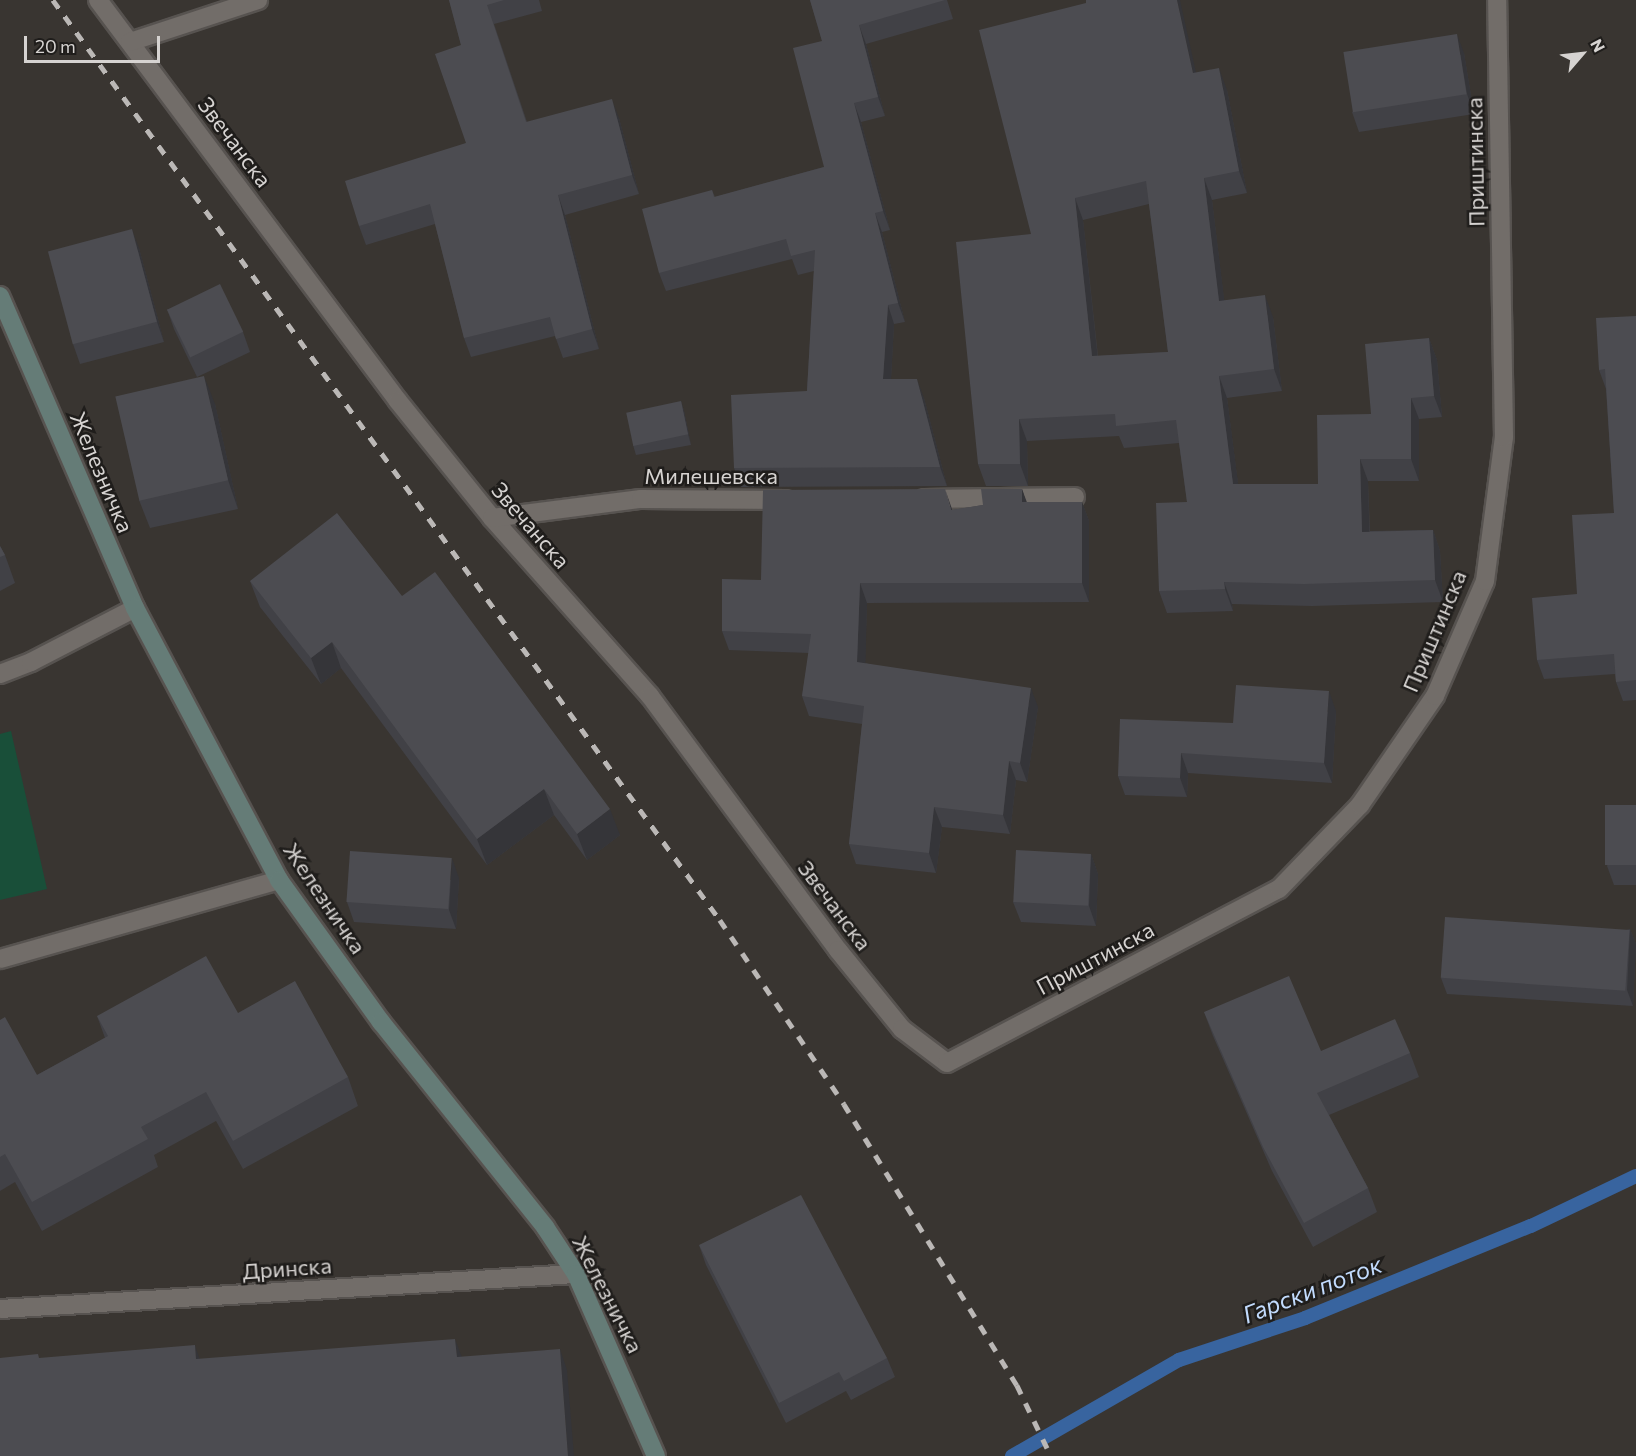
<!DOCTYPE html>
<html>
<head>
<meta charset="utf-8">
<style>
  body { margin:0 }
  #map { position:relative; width:1636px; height:1456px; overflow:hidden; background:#393531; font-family:Commissioner,sans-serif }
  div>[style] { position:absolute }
  .green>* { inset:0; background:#194f39 }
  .stream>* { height:14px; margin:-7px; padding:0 7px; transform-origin:7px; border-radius:7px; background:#38649f }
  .roads { filter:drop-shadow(2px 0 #575350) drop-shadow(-2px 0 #575350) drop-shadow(0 2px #575350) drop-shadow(0 -2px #575350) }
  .lane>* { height:18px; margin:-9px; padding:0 9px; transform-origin:9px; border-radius:9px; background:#726d69 }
  .street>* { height:18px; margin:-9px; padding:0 9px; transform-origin:9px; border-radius:9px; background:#726d69 }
  .secondary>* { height:18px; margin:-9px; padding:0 9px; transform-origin:9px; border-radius:9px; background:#657c77 }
  .rail>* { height:4.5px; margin-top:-2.25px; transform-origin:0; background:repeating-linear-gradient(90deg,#bbb8b6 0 10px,transparent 0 20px) }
  .wall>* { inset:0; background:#414146 }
  .shaded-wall>* { inset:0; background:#353539 }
  .building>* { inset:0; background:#4c4c51; transform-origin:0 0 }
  span { translate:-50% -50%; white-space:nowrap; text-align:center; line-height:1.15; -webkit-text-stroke:5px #1f1d1b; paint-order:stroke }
  .street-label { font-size:22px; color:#d6d3d1 }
  .water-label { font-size:24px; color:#c2dbfd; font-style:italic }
  .north { position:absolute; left:1552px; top:24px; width:60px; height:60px; -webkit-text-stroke:4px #1f1d1b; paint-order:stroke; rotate:62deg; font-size:16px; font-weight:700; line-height:24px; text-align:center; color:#d6d3d1 }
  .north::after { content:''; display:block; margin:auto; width:21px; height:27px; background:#d6d3d1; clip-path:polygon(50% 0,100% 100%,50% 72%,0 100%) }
  .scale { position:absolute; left:24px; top:36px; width:136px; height:27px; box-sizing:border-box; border:3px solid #d6d3d1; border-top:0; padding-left:8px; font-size:18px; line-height:21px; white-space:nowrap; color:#d6d3d1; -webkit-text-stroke:4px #1f1d1b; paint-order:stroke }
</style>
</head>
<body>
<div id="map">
  <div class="green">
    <i style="clip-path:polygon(11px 731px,47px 889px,0 900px,0 734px)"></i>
  </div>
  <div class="stream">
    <i style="left:1012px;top:1456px;width:193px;rotate:-29.9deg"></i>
    <i style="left:1179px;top:1360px;width:133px;rotate:-18.4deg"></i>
    <i style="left:1305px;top:1318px;width:244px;rotate:-22.2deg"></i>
    <i style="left:1531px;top:1226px;width:116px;rotate:-25.5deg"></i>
  </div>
  <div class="roads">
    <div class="lane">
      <i style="left:0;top:959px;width:290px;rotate:-15.8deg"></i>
    </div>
    <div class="street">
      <i style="left:98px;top:0;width:501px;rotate:53.2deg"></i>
      <i style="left:398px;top:401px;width:150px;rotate:51.2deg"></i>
      <i style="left:492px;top:518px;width:238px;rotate:48.4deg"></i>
      <i style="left:650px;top:696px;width:316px;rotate:53.5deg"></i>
      <i style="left:838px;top:950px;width:102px;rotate:51deg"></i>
      <i style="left:902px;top:1029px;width:56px;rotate:37.1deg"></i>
      <i style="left:947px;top:1063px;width:375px;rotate:-27.7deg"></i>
      <i style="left:1279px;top:889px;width:117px;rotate:-46deg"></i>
      <i style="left:1360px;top:805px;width:132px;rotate:-55.5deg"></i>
      <i style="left:1435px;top:696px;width:125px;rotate:-66.5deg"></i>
      <i style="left:1485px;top:581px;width:145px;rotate:-82.5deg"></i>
      <i style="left:1504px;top:437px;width:437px;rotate:-90.9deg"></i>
      <i style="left:130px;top:42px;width:135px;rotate:-18.2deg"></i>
      <i style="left:924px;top:499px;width:151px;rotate:-0.8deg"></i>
      <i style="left:492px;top:518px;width:150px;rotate:-7.3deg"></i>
      <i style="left:641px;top:499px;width:145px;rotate:0.4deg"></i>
      <i style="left:0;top:674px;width:33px;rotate:-21deg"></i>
      <i style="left:31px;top:662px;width:117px;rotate:-27.4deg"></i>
      <i style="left:0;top:1309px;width:577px;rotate:-3.48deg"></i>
    </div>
    <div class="secondary">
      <i style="left:0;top:296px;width:340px;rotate:66.6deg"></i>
      <i style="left:135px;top:608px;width:308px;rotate:62.1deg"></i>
      <i style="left:279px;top:880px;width:175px;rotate:54.3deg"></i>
      <i style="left:381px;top:1022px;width:263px;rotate:51.3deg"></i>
      <i style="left:545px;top:1227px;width:56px;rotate:56.6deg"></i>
      <i style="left:576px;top:1274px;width:199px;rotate:66.3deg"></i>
    </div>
  </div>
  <div class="rail">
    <i style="left:53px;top:0;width:1136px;rotate:54.06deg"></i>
    <i style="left:720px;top:920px;width:222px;rotate:56deg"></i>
    <i style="left:844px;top:1104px;width:330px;rotate:58.4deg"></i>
    <i style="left:1017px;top:1385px;width:79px;rotate:64.4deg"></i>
  </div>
  <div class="wall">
    <i style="clip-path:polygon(449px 0,539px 0,542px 11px,494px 24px,527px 122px,619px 118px,639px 194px,565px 215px,599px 349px,563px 358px,555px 336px,471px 357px,464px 338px,435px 224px,366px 245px,359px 226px,466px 143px,461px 45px)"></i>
    <i style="clip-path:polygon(810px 0,947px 0,953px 19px,866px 44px,885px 116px,861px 122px,890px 230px,882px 232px,905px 322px,894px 324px,891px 379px,924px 398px,947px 486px,741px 487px,734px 468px,807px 391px,814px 271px,798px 275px,792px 259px,666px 291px,659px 273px,712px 190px,715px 197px,824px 167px,822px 41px)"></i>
    <i style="clip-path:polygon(1464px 53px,1474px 114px,1359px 132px,1352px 112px)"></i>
    <i style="clip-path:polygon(evenodd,1196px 73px,1227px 90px,1247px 193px,1212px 200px,1224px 300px,1273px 317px,1282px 391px,1227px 398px,1238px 484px,1318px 484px,1371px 414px,1429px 338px,1437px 360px,1442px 417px,1419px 419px,1419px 481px,1368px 481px,1370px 531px,1433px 530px,1440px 551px,1443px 602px,1312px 606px,1232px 604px,1233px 611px,1167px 613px,1159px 591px,1187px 502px,1179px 443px,1124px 448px,1119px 436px,1027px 441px,1028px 486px,986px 486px,978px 464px,1031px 234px,1196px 73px,1149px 204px,1168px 352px,1098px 356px,1083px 220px,1149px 204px)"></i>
    <i style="clip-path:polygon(139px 248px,164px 342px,80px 364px,73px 344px)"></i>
    <i style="clip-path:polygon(167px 309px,243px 332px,250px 352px,197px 377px,174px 329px)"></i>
    <i style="clip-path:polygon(1636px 316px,1636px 700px,1623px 701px,1616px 682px,1615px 674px,1544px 679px,1537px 660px,1577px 594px,1614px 513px,1606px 389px,1599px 370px)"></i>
    <i style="clip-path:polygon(681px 401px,684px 411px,691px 445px,636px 455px,633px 445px)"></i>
    <i style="clip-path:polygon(215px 404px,238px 509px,150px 528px,139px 500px)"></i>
    <i style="clip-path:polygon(1022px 489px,1026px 502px,1082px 502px,1089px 521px,1089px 602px,867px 603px,865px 663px,1038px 707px,1027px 782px,1016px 780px,1010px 834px,942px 827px,936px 873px,856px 864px,849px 844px,862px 724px,809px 716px,802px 696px,809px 653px,729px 650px,722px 631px,761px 580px,953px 510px,983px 505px)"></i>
    <i style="clip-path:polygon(0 546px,5px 555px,15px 583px,0 591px)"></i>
    <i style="clip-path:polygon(250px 581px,402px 596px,620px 835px,587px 860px,554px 815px,487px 865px,341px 668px,321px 684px,260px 607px)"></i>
    <i style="clip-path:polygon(1336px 711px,1332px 783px,1188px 773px,1187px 797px,1125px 795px,1118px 776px,1233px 723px)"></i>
    <i style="clip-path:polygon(1636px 805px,1636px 885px,1614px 885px,1607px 866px)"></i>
    <i style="clip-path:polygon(1091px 854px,1098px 874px,1096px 926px,1021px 922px,1013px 902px)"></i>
    <i style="clip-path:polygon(459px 878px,456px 929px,354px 922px,347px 902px)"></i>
    <i style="clip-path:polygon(1630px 929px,1636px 944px,1633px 1006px,1447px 994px,1441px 978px)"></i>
    <i style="clip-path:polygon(1204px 1012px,1321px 1051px,1410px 1053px,1419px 1077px,1329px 1115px,1368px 1188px,1377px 1212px,1313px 1247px,1272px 1171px,1213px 1036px)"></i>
    <i style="clip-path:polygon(238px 1013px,348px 1077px,358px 1106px,243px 1169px,216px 1121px,154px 1155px,158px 1167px,42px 1231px,15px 1182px,0 1191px,0 1020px,37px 1075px,105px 1038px,97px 1016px)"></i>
    <i style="clip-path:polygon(699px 1245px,887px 1358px,895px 1377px,851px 1400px,846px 1391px,786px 1423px,706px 1265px)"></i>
  </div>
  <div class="shaded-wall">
    <i style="clip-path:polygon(1177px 0,1180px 0,1201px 95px,1193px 73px)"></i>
    <i style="clip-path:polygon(859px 25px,866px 44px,885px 116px,878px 97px)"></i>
    <i style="clip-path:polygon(1457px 34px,1464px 53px,1474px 114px,1467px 94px)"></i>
    <i style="clip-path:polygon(1219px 68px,1227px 90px,1247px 193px,1239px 171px)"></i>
    <i style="clip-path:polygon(612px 99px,619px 118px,639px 194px,632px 175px)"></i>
    <i style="clip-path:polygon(854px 103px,861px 122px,890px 230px,883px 211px)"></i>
    <i style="clip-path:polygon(1204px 178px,1212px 200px,1227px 322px,1219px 301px)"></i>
    <i style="clip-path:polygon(558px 195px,565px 215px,599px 349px,592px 329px)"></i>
    <i style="clip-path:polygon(1075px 198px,1083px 220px,1100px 378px,1092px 356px)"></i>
    <i style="clip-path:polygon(875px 213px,882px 232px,905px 322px,898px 303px)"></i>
    <i style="clip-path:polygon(132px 229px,139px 248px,164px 342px,157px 322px)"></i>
    <i style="clip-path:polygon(1265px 295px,1273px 317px,1282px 391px,1274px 369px)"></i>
    <i style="clip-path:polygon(888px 305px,894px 324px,890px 398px,883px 379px)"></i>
    <i style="clip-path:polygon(1429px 338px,1437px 360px,1442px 417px,1434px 396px)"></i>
    <i style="clip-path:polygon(204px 376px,215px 404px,238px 509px,228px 480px)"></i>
    <i style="clip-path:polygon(1219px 376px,1227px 398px,1241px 506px,1233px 484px)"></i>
    <i style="clip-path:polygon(917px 379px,924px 398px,947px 486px,940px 467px)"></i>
    <i style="clip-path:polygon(1411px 398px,1419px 419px,1419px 481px,1411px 459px)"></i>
    <i style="clip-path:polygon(681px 401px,684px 411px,691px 445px,688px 434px)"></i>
    <i style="clip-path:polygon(1019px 419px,1027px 441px,1028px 486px,1020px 464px)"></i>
    <i style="clip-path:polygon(1360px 459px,1368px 481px,1370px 553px,1362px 532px)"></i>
    <i style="clip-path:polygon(945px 489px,952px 509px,958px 530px,951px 510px)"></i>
    <i style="clip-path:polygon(1022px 489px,1029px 508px,1022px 502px)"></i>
    <i style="clip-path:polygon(1082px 502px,1089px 521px,1089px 602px,1082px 583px)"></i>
    <i style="clip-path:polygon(1433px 530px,1440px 551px,1443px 602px,1435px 580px)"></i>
    <i style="clip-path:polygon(1224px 582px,1232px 604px,1233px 611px,1225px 589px)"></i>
    <i style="clip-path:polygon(860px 583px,867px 603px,865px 681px,857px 662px)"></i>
    <i style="clip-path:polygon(332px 642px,341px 668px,321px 684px,311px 658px)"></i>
    <i style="clip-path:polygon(1031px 688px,1038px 707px,1027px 782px,1020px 763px)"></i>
    <i style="clip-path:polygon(1329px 691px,1336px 711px,1332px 783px,1324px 763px)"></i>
    <i style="clip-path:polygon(1181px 753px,1188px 773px,1187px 797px,1180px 778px)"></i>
    <i style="clip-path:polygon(1009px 761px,1016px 780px,1010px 834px,1003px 815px)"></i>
    <i style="clip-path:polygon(544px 789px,554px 815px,487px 865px,477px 839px)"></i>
    <i style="clip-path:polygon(934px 807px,942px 827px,936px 873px,929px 853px)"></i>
    <i style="clip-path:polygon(610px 809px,620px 835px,587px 860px,577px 834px)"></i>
    <i style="clip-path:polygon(1091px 854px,1098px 874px,1096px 926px,1089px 906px)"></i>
    <i style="clip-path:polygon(452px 858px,459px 878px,456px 929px,449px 910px)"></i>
    <i style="clip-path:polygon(1630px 929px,1636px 944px,1633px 1006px,1627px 990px)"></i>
    <i style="clip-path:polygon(455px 1339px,463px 1360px,457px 1357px)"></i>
    <i style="clip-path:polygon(195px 1345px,202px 1366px,196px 1359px)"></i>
    <i style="clip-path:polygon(560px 1349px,567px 1370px,574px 1456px,568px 1456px)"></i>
  </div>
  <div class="building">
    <i style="clip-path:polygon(449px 0,504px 0,487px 5px,526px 122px,612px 99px,632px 175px,558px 195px,592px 329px,556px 339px,550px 317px,464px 338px,430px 204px,359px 226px,345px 181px,466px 143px,435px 54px,461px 45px)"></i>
    <i style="clip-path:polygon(810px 0,945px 0,859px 25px,878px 97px,854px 103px,883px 211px,875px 213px,898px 303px,888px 305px,883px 379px,917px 379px,940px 467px,734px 468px,731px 395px,807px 391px,815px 250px,791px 256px,786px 239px,659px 273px,642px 209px,712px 190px,714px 197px,824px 167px,793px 48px,822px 41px)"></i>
    <i style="clip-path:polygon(evenodd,1086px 0,1177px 0,1193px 73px,1219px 68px,1239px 171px,1204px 178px,1219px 301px,1265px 295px,1274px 369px,1219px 376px,1233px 484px,1318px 484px,1317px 415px,1371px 414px,1365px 344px,1429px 338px,1434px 396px,1411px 398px,1411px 459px,1360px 459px,1362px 532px,1433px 530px,1435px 580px,1304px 584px,1224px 582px,1225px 589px,1159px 591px,1156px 503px,1187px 502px,1176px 420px,1116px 426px,1115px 414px,1019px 419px,1020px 464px,978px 464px,956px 242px,1031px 234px,979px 30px,1086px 3px,1086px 0,1146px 181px,1168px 352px,1092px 356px,1075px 198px,1146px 181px)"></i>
    <i style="left:1457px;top:34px;width:61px;height:115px;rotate:81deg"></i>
    <i style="left:132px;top:229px;width:96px;height:87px;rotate:75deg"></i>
    <i style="left:220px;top:284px;width:53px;height:59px;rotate:64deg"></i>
    <i style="clip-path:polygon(1636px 316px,1636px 680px,1616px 682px,1614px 654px,1537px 660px,1532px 598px,1577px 594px,1572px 515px,1614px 513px,1605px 369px,1599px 370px,1596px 318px)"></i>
    <i style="left:204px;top:376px;width:107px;height:91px;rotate:77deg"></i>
    <i style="left:681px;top:401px;width:34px;height:56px;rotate:78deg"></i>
    <i style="clip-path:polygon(945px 489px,951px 510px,983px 505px,981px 489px,1022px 489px,1022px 502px,1082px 502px,1082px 583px,860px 583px,857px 662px,1031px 688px,1020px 763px,1009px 761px,1003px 815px,934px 807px,929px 853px,849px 844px,864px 706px,802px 696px,811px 634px,722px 631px,722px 579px,761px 580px,763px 490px)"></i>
    <i style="clip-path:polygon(337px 513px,402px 596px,435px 572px,610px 809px,577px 834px,544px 789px,477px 839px,332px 642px,311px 658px,250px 581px)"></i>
    <i style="clip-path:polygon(0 546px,5px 555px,0 557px)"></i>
    <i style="clip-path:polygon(1236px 685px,1329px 691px,1324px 763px,1181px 753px,1180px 778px,1118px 776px,1120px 719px,1233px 723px)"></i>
    <i style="left:1636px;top:805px;width:60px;height:31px;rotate:90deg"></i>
    <i style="left:1016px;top:850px;width:75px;height:52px;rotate:3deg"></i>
    <i style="left:350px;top:851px;width:102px;height:51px;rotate:4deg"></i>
    <i style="left:1445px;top:917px;width:185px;height:61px;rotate:4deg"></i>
    <i style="clip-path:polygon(206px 956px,238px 1013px,295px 981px,348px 1077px,233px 1141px,206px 1092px,141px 1127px,148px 1139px,32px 1202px,5px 1154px,0 1157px,0 1020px,5px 1017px,37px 1075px,108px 1036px,97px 1016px)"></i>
    <i style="clip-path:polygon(1289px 976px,1321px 1051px,1395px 1019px,1410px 1053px,1317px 1093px,1368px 1188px,1304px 1223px,1263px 1147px,1204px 1012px)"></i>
    <i style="clip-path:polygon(801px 1195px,887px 1358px,844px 1381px,839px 1372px,779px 1403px,699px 1245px)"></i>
    <i style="clip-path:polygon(455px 1339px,457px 1357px,560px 1349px,568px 1456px,0 1456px,0 1358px,38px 1354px,39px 1358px,195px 1345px,196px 1359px)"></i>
  </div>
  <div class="street-label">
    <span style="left:235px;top:142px;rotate:53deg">Звечанска</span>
    <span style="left:1475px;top:162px;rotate:-91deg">Приштинска</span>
    <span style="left:102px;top:472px;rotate:67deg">Железничка</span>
    <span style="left:711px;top:476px">Милешевска</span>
    <span style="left:531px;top:525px;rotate:49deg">Звечанска</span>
    <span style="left:1434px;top:631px;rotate:-67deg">Приштинска</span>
    <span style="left:325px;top:898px;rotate:56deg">Железничка</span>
    <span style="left:835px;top:905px;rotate:53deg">Звечанска</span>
    <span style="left:1095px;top:958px;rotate:-28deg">Приштинска</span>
    <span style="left:287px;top:1268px;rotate:-4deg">Дринска</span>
    <span style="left:608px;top:1294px;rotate:63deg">Железничка</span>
  </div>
  <div class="water-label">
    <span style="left:1312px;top:1289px;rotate:-21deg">Гарски поток</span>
  </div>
  <div class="north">N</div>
  <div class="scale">20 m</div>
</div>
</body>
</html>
